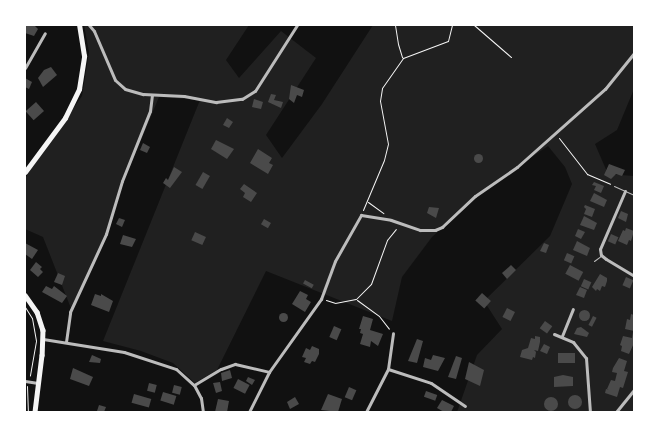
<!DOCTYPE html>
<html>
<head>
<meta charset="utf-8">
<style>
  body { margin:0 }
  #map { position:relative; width:659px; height:437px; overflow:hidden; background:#111; font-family:Barlow,sans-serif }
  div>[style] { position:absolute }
  .green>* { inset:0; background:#202020 }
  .building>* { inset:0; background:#4a4a4a; transform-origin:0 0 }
  .round { border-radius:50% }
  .path>* { height:1px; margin:-0.5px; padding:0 0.5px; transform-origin:0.5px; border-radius:0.5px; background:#f5f5f5 }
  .service>* { height:1px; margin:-0.5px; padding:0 0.5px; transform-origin:0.5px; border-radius:0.5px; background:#bcbcbc }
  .minor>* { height:3px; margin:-1.5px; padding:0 1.5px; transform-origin:1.5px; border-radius:1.5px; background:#bcbcbc }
  .secondary>* { height:4.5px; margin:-2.25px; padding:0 2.25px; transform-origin:2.25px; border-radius:2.25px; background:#f5f5f5 }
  span { translate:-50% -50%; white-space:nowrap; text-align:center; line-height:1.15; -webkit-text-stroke:4.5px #fff; paint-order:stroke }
  .frame { position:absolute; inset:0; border:26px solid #fff; pointer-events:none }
</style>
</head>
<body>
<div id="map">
  <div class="green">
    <i style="clip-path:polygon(84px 25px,249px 25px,226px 60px,239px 78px,281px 31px,316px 58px,266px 135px,282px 158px,322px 104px,373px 25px,634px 25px,634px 89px,617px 130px,595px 144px,608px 174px,634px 176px,634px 412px,457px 412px,477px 355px,502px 329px,484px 301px,550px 236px,572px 184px,565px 167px,548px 146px,482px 191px,432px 237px,402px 277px,392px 321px,266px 271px,217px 370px,195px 383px,173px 363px,141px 351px,103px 341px,200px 100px,159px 97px,121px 188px,101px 249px,72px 311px,43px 237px,25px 229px,25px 178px,82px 96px,89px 52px)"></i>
  </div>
  <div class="building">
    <i style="clip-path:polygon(25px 25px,34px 25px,38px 29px,34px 36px,25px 33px)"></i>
    <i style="clip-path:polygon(51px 67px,57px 75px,43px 87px,38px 78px,44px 70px)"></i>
    <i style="clip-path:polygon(25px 78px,32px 82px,29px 89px,25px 87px)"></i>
    <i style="clip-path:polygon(291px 85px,304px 90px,302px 97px,297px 95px,294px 103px,289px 99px)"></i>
    <i style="clip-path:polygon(271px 94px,276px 95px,274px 100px,283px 102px,281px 108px,268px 102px)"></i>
    <i style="clip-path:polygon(254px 99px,263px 102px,261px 109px,252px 107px)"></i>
    <i style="left:36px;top:102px;width:12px;height:14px;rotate:48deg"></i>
    <i style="clip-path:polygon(227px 118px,233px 122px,229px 128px,223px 125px)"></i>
    <i style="clip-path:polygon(216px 140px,234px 149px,227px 159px,211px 149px)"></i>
    <i style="clip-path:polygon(143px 143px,150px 147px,147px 153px,140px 150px)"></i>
    <i style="clip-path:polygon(258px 149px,272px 158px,269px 163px,273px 165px,268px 174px,250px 163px)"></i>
    <i class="round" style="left:473.5px;top:153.5px;width:9px;height:9px"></i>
    <i style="clip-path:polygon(609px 164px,625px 170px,622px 176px,616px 174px,611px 179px,604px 175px)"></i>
    <i style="clip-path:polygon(174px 167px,182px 172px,170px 188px,163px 183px,166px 178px,168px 180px)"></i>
    <i style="left:203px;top:172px;width:8px;height:15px;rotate:30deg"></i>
    <i style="clip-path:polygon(594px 182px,604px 186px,601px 193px,594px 190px,596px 186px,592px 185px)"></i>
    <i style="clip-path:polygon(244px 184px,257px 193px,251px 202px,243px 197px,245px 193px,240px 189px)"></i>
    <i style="clip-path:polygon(594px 193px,607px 200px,604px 207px,590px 201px)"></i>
    <i style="clip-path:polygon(585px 205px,595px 209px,592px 217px,584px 214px,586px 209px,584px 207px)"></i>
    <i style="clip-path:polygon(429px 207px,439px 208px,436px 218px,427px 213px)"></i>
    <i style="clip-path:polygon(621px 211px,628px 214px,626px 222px,618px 218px)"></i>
    <i style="clip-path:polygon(584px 216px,597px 223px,594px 230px,580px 225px)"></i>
    <i style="clip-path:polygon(119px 218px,125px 220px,122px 227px,116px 224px)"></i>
    <i style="left:264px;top:219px;width:8px;height:6px;rotate:30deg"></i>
    <i style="clip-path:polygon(626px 228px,634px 231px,631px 241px,629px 240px,627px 245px,618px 241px,623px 230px,625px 231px)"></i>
    <i style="clip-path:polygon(578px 229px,585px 232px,581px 239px,575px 236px)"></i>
    <i style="left:195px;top:232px;width:12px;height:9px;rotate:24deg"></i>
    <i style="left:611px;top:234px;width:8px;height:8px;rotate:23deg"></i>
    <i style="clip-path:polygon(123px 235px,136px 239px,132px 247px,120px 244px)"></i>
    <i style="clip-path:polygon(577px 241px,590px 248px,587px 256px,573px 250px)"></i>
    <i style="clip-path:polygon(25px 243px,38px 250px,32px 259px,25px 254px)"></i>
    <i style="clip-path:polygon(544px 243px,549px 245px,546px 253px,540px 251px)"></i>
    <i style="left:567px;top:253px;width:8px;height:8px;rotate:23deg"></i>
    <i style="clip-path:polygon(36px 262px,42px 267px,40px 269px,43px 272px,38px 277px,30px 270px)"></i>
    <i style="clip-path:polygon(511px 265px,516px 270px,507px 279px,502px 273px)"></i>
    <i style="left:570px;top:265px;width:15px;height:10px;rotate:28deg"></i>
    <i style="clip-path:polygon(58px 273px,65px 276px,62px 285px,54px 282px)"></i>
    <i style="clip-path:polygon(600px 274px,607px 278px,607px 281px,605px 287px,602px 286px,600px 291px,597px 289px,596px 291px,592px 287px)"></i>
    <i style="left:626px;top:277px;width:8px;height:9px;rotate:23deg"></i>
    <i style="left:584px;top:279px;width:8px;height:8px;rotate:23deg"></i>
    <i style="left:305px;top:280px;width:10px;height:4px;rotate:29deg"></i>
    <i style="clip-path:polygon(46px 286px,52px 289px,54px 286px,67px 296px,62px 303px,42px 292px)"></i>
    <i style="clip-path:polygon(580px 287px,587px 290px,584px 298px,576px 295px)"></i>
    <i style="clip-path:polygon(300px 291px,308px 295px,306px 299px,311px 302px,305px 312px,292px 304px)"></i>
    <i style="left:482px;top:293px;width:12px;height:10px;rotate:42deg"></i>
    <i style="clip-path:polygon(95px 294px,101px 296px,101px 294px,113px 301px,109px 312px,91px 305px)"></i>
    <i style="left:507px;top:308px;width:9px;height:10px;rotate:27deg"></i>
    <i class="round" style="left:578.5px;top:309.5px;width:11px;height:11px"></i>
    <i class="round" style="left:278.5px;top:312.5px;width:9px;height:9px"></i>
    <i style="clip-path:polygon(631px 314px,634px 315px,634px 331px,625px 329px,627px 319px,630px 320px)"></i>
    <i style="clip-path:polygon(363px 316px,373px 319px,370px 330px,383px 334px,378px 346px,371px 341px,370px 347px,360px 344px,363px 334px,360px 333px,361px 329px,359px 329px)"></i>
    <i style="left:593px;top:316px;width:4px;height:10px;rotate:27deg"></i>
    <i style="left:545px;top:321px;width:9px;height:9px;rotate:36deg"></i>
    <i style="left:334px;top:326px;width:8px;height:12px;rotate:23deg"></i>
    <i style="clip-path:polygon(581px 327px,589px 333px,587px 337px,574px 334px,577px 328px)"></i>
    <i style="clip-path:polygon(633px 332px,634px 343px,629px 354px,621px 351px,622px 346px,620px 345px,623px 336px,632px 338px)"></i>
    <i style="clip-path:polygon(535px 336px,540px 337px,540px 342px,538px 351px,534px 350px,536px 352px,535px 358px,533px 357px,532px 360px,520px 357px,522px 350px,528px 348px,531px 338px,535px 339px)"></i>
    <i style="clip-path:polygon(417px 339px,423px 341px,417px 363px,408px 361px)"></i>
    <i style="clip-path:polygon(544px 344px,550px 347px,547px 354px,540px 351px)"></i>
    <i style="clip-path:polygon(312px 346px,319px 349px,319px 354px,315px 362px,312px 361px,310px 364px,304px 362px,306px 358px,302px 357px,306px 348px,310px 350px)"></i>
    <i style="left:575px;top:353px;width:10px;height:17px;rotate:90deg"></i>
    <i style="clip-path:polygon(92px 355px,101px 359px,100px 363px,89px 362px)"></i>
    <i style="clip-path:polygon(433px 355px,445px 358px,438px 371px,423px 367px,425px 358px,431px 360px)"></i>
    <i style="clip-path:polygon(456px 356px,462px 358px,456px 379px,448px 377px)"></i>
    <i style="clip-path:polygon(619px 358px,627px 361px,624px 371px,628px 372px,623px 388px,620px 387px,617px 397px,605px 393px,606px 389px,609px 390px,607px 389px,611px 380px,615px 381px,617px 373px,612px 372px,613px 368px)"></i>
    <i style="clip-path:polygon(469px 362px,484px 370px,480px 386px,465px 379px)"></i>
    <i style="clip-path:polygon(73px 368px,93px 377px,89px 386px,70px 379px)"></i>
    <i style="clip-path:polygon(230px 370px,232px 378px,222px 381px,221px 373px)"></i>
    <i style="clip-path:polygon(563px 375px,573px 377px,573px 386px,554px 387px,554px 377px)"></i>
    <i style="clip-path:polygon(248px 377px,255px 380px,252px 385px,246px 381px)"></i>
    <i style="left:238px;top:379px;width:13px;height:10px;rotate:27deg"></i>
    <i style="clip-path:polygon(220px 382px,222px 391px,216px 393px,213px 383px)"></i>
    <i style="left:149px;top:383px;width:8px;height:8px;rotate:14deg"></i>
    <i style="left:174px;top:385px;width:8px;height:8px;rotate:14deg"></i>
    <i style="left:349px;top:387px;width:8px;height:11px;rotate:23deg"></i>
    <i style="left:426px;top:391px;width:12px;height:6px;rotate:20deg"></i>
    <i style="left:163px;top:392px;width:14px;height:9px;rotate:17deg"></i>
    <i style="left:134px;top:394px;width:18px;height:9px;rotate:16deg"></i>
    <i style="clip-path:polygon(328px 394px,342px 399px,338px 412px,321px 410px)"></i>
    <i class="round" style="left:568px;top:395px;width:14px;height:14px"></i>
    <i class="round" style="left:544px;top:397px;width:14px;height:14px"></i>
    <i style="clip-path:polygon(295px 397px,299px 404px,290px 409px,287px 402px)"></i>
    <i style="clip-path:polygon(218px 399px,229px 401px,227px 412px,215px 412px)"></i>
    <i style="clip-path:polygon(442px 400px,454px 406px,451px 412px,444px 412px,437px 408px)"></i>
    <i style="clip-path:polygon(99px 405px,106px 407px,104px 412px,97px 411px)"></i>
  </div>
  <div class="path">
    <i style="left:395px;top:25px;width:19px;rotate:81deg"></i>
    <i style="left:398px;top:44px;width:14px;rotate:73deg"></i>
    <i style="left:474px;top:25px;width:49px;rotate:40.9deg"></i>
    <i style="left:559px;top:138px;width:46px;rotate:52.1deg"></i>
    <i style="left:587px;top:174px;width:25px;rotate:23deg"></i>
    <i style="left:368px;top:202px;width:19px;rotate:36deg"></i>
    <i style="left:363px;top:210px;width:54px;rotate:-67.2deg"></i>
    <i style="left:384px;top:160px;width:16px;rotate:-76deg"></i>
    <i style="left:388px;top:144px;width:44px;rotate:-100.5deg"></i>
    <i style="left:380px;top:101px;width:13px;rotate:-81deg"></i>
    <i style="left:382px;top:88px;width:37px;rotate:-55deg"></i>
    <i style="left:403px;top:58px;width:48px;rotate:-20.7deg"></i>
    <i style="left:448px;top:41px;width:16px;rotate:-76deg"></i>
    <i style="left:326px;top:300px;width:9px;rotate:18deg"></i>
    <i style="left:335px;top:303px;width:21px;rotate:-11deg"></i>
    <i style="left:356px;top:299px;width:21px;rotate:-45deg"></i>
    <i style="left:371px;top:284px;width:47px;rotate:-70deg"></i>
    <i style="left:387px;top:240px;width:14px;rotate:-51deg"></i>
    <i style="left:357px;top:300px;width:27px;rotate:36deg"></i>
    <i style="left:379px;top:316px;width:16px;rotate:52deg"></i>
    <i style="left:25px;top:307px;width:13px;rotate:58deg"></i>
    <i style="left:32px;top:318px;width:23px;rotate:80deg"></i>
    <i style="left:36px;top:341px;width:35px;rotate:100deg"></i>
    <i style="left:27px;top:386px;width:26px;rotate:88deg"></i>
  </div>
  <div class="service">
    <i style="left:614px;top:186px;width:22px;rotate:24deg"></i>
    <i style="left:594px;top:261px;width:9px;rotate:-36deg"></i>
  </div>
  <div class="minor">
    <i style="left:89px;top:25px;width:8px;rotate:50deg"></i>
    <i style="left:94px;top:31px;width:53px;rotate:66.8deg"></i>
    <i style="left:115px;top:80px;width:13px;rotate:42deg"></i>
    <i style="left:125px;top:89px;width:19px;rotate:16deg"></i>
    <i style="left:143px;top:94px;width:41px;rotate:2.8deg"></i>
    <i style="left:184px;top:96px;width:33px;rotate:11deg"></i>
    <i style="left:216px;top:102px;width:26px;rotate:-7deg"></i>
    <i style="left:242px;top:99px;width:15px;rotate:-32deg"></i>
    <i style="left:255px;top:91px;width:78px;rotate:-57.5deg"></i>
    <i style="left:25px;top:68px;width:40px;rotate:-60.3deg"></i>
    <i style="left:625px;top:191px;width:63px;rotate:113.3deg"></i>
    <i style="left:600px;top:249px;width:6px;rotate:81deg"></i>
    <i style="left:601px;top:255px;width:6px;rotate:39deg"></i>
    <i style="left:606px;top:259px;width:33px;rotate:31deg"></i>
    <i style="left:554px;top:334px;width:21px;rotate:23deg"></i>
    <i style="left:573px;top:342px;width:21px;rotate:51deg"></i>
    <i style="left:586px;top:358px;width:54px;rotate:85.8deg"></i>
    <i style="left:562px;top:336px;width:29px;rotate:-68deg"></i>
    <i style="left:43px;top:339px;width:82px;rotate:9.1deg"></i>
    <i style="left:124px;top:352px;width:55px;rotate:18.1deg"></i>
    <i style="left:176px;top:369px;width:24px;rotate:42deg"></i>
    <i style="left:194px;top:385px;width:15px;rotate:62deg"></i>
    <i style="left:201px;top:398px;width:14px;rotate:82deg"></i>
    <i style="left:66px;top:342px;width:30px;rotate:-82deg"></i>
    <i style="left:70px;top:312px;width:86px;rotate:-65.2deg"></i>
    <i style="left:106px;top:234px;width:55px;rotate:-73.2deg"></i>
    <i style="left:122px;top:181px;width:75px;rotate:-68.2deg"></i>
    <i style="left:150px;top:111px;width:16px;rotate:-83deg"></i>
    <i style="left:388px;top:369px;width:45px;rotate:18deg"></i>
    <i style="left:431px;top:383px;width:41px;rotate:34.1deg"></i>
    <i style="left:25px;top:381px;width:13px;rotate:9deg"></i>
    <i style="left:194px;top:385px;width:31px;rotate:-31deg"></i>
    <i style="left:221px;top:369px;width:15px;rotate:-20deg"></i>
    <i style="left:235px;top:364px;width:35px;rotate:13deg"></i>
    <i style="left:249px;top:412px;width:45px;rotate:-63.4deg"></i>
    <i style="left:269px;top:372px;width:90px;rotate:-54.5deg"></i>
    <i style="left:321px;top:299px;width:40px;rotate:-69.8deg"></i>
    <i style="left:335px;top:261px;width:53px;rotate:-60.5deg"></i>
    <i style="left:361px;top:215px;width:30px;rotate:9deg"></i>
    <i style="left:391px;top:220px;width:31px;rotate:19deg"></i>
    <i style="left:420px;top:230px;width:15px"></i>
    <i style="left:435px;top:230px;width:8px;rotate:-23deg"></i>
    <i style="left:442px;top:227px;width:45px;rotate:-43.2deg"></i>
    <i style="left:475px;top:196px;width:51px;rotate:-34.6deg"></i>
    <i style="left:517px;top:167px;width:118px;rotate:-41.6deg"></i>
    <i style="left:605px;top:89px;width:46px;rotate:-51.1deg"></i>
    <i style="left:366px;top:412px;width:48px;rotate:-62.9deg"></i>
    <i style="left:388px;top:369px;width:36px;rotate:-82deg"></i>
    <i style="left:616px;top:412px;width:28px;rotate:-51deg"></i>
  </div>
  <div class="secondary">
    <i style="left:25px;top:172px;width:67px;rotate:-53.5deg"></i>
    <i style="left:65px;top:118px;width:32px;rotate:-64deg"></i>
    <i style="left:79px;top:89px;width:33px;rotate:-81deg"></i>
    <i style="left:84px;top:56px;width:31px;rotate:-99deg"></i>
    <i style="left:25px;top:295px;width:21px;rotate:55deg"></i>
    <i style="left:37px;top:312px;width:19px;rotate:72deg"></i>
    <i style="left:43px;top:330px;width:25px;rotate:92deg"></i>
    <i style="left:42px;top:355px;width:57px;rotate:97deg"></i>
  </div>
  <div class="frame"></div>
</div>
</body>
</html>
